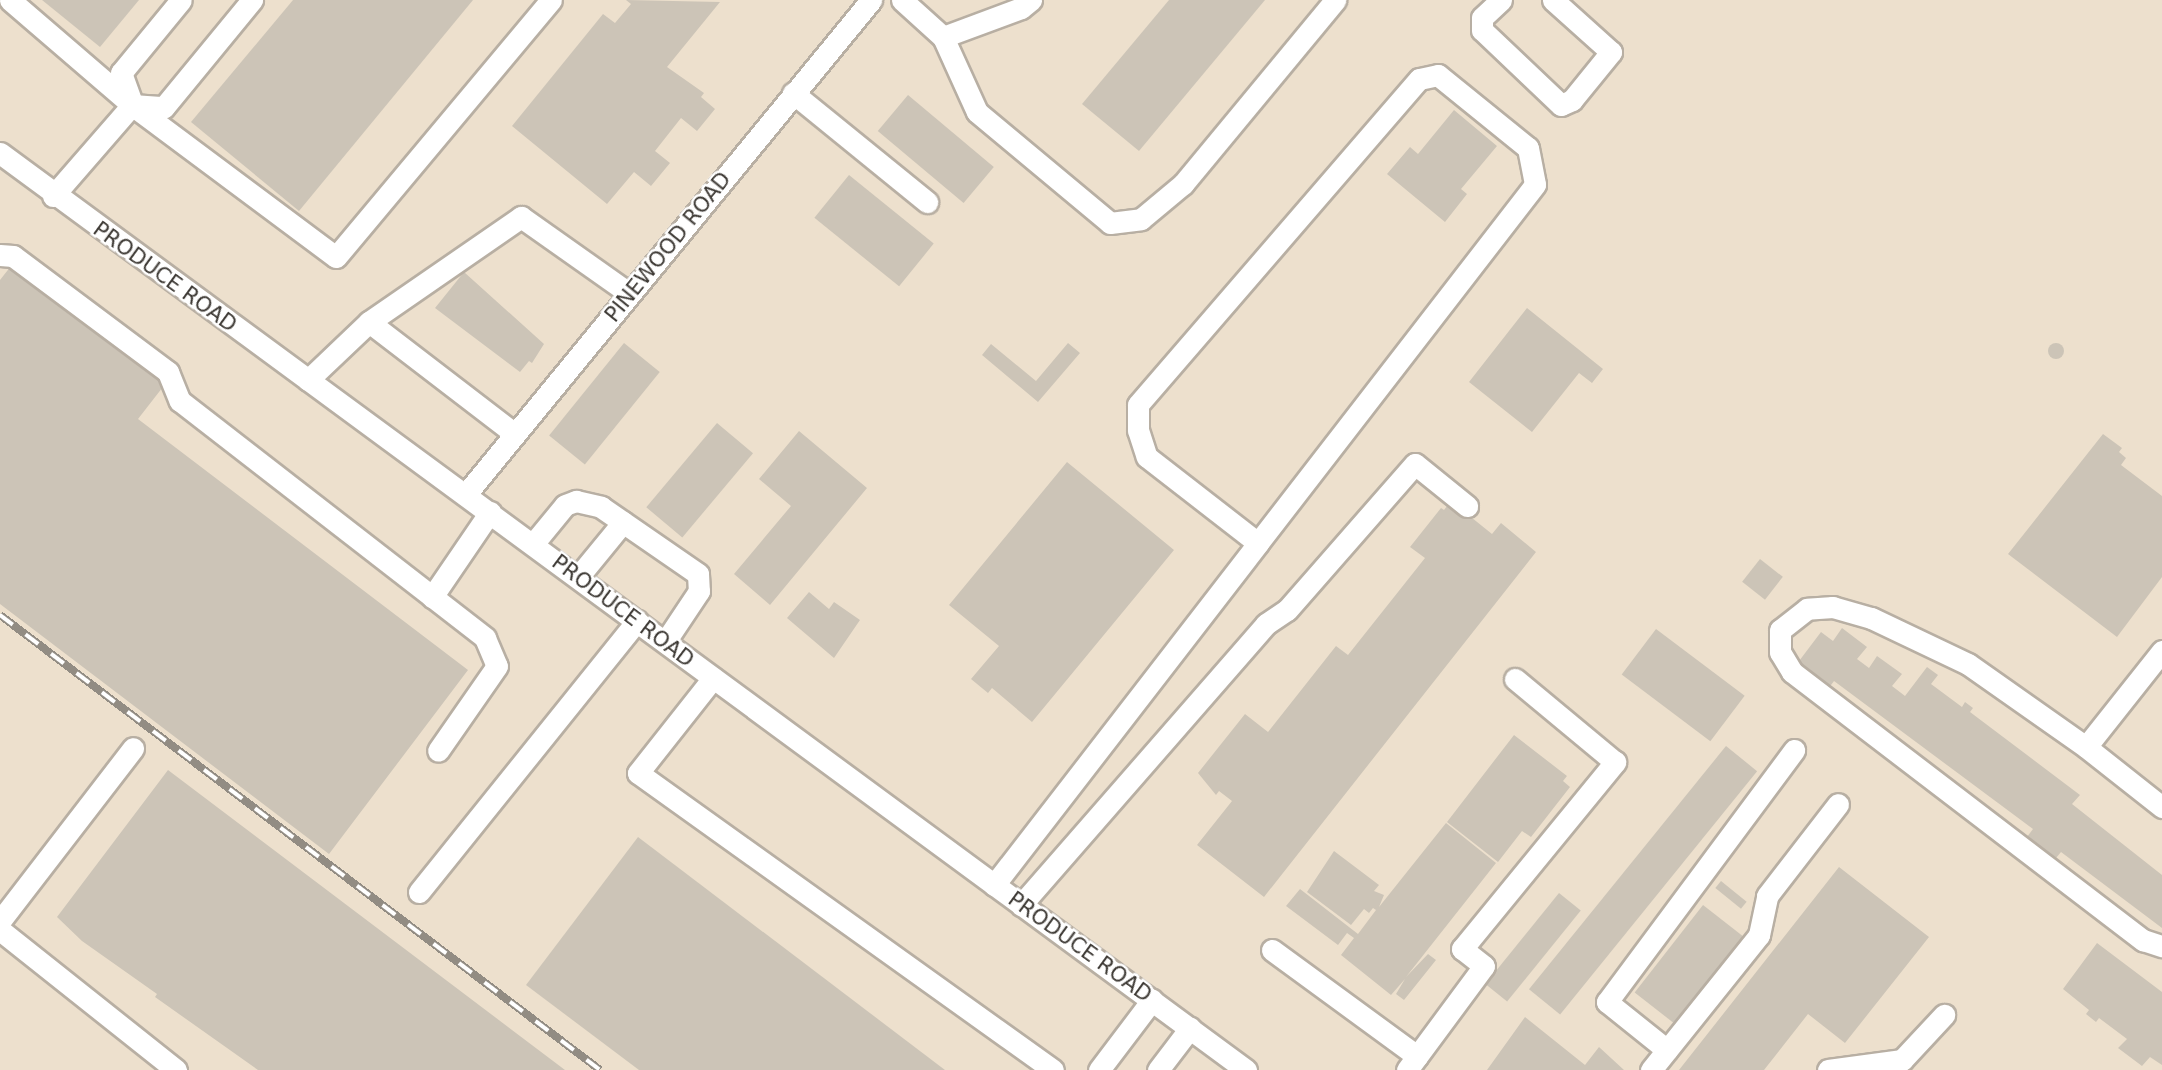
<!DOCTYPE html>
<html>
<head>
<meta charset="utf-8">
<style>
  body { margin:0 }
  #map { position:relative; width:2162px; height:1070px; overflow:hidden; background:#f5ecdf; font-family:"DejaVu Sans",sans-serif }
  div>[style] { position:absolute }
  .built>* { inset:0; background:#ede0cd; transform-origin:0 0 }
  .building>* { inset:0; background:#ccc4b7; transform-origin:0 0 }
  .round { border-radius:50% }
  .roads { filter:drop-shadow(2px 0 #b8afa3) drop-shadow(-2px 0 #b8afa3) drop-shadow(0 2px #b8afa3) drop-shadow(0 -2px #b8afa3) }
  .minor>* { height:21px; margin:-10.5px; padding:0 10.5px; transform-origin:10.5px; border-radius:10.5px; background:#fff }
  .rail>* { height:8px; margin-top:-4px; transform-origin:0; background:repeating-linear-gradient(90deg,#fff 0 16px,#928c83 0 32px); box-sizing:border-box; border-block:2px solid #928c83 }
  span { translate:-50% -50%; white-space:nowrap; text-align:center; line-height:1.15; -webkit-text-stroke:5px #fff; paint-order:stroke }
  .street-label { font-size:21px; color:#3c3833 }
</style>
</head>
<body>
<div id="map">
  <div class="built">
    <i style="left:0;top:0;width:2162px;height:1070px"></i>
  </div>
  <div class="building">
    <i style="clip-path:polygon(42px 0,139px 0,100px 47px)"></i>
    <i style="clip-path:polygon(293px 0,473px 0,299px 211px,191px 122px)"></i>
    <i style="clip-path:polygon(626px 0,720px 2px,667px 67px,704px 93px,701px 97px,715px 109px,697px 131px,681px 118px,655px 151px,670px 163px,651px 186px,634px 172px,607px 204px,512px 126px,603px 14px,615px 23px,631px 4px)"></i>
    <i style="clip-path:polygon(1169px 0,1265px 0,1139px 151px,1082px 104px)"></i>
    <i style="left:908px;top:95px;width:112px;height:47px;rotate:40deg"></i>
    <i style="clip-path:polygon(1454px 110px,1497px 146px,1461px 189px,1467px 194px,1445px 222px,1387px 174px,1410px 147px,1418px 154px)"></i>
    <i style="left:849px;top:175px;width:109px;height:55px;rotate:39deg"></i>
    <i style="clip-path:polygon(11px 266px,166px 383px,138px 419px,468px 670px,329px 854px,0 604px,0 280px)"></i>
    <i style="clip-path:polygon(464px 272px,544px 344px,532px 363px,529px 361px,520px 372px,435px 308px)"></i>
    <i style="clip-path:polygon(1527px 308px,1603px 369px,1592px 383px,1579px 373px,1532px 432px,1469px 382px)"></i>
    <i class="round" style="left:2048px;top:343px;width:16px;height:16px"></i>
    <i style="left:624px;top:343px;width:46px;height:119px;rotate:39deg"></i>
    <i style="clip-path:polygon(1068px 343px,1080px 353px,1038px 402px,982px 355px,991px 344px,1036px 381px)"></i>
    <i style="left:717px;top:423px;width:47px;height:110px;rotate:40deg"></i>
    <i style="clip-path:polygon(799px 431px,867px 488px,770px 605px,734px 574px,791px 506px,759px 479px)"></i>
    <i style="clip-path:polygon(2103px 434px,2122px 448px,2119px 452px,2126px 458px,2121px 465px,2162px 496px,2162px 577px,2117px 637px,2008px 554px)"></i>
    <i style="clip-path:polygon(1067px 462px,1174px 550px,1032px 722px,992px 688px,988px 693px,971px 679px,999px 646px,949px 605px)"></i>
    <i style="clip-path:polygon(1451px 501px,1492px 534px,1501px 523px,1536px 552px,1264px 897px,1197px 845px,1232px 801px,1219px 791px,1216px 795px,1198px 773px,1245px 714px,1268px 732px,1336px 646px,1348px 655px,1425px 558px,1410px 547px,1441px 508px,1444px 510px)"></i>
    <i style="left:1760px;top:559px;width:29px;height:29px;rotate:38deg"></i>
    <i style="clip-path:polygon(809px 592px,829px 609px,834px 602px,860px 620px,834px 658px,787px 618px)"></i>
    <i style="clip-path:polygon(1842px 628px,1867px 647px,1857px 659px,1869px 668px,1877px 656px,1902px 674px,1892px 686px,1905px 696px,1927px 667px,1938px 675px,1931px 684px,1962px 707px,1965px 702px,1973px 708px,1970px 712px,2080px 795px,2072px 804px,2162px 875px,2162px 928px,2061px 852px,2056px 858px,2027px 837px,2033px 829px,1834px 681px,1825px 693px,1793px 669px,1821px 632px,1833px 641px)"></i>
    <i style="left:1656px;top:629px;width:111px;height:57px;rotate:37deg"></i>
    <i style="clip-path:polygon(1514px 735px,1567px 776px,1563px 781px,1570px 787px,1531px 837px,1522px 831px,1498px 862px,1447px 822px)"></i>
    <i style="left:1726px;top:746px;width:40px;height:313px;rotate:39deg"></i>
    <i style="clip-path:polygon(168px 770px,565px 1070px,258px 1070px,155px 997px,157px 994px,82px 941px,57px 917px)"></i>
    <i style="clip-path:polygon(1446px 823px,1496px 863px,1406px 977px,1428px 954px,1436px 960px,1404px 1000px,1396px 994px,1405px 979px,1391px 995px,1341px 955px,1354px 938px,1347px 933px,1338px 945px,1286px 906px,1300px 889px,1358px 934px,1376px 910px,1373px 908px,1369px 913px,1364px 909px,1351px 925px,1307px 892px,1334px 851px,1379px 885px,1374px 891px,1384px 895px,1379px 907px)"></i>
    <i style="clip-path:polygon(638px 837px,945px 1070px,639px 1070px,526px 985px)"></i>
    <i style="clip-path:polygon(1839px 867px,1929px 937px,1845px 1043px,1808px 1014px,1764px 1070px,1679px 1070px)"></i>
    <i style="left:1721px;top:881px;width:33px;height:9px;rotate:39deg"></i>
    <i style="left:1559px;top:893px;width:28px;height:117px;rotate:39deg"></i>
    <i style="left:1703px;top:905px;width:56px;height:111px;rotate:38deg"></i>
    <i style="clip-path:polygon(2097px 943px,2162px 992px,2162px 1065px,2150px 1057px,2142px 1066px,2118px 1048px,2127px 1039px,2099px 1018px,2096px 1022px,2086px 1014px,2089px 1010px,2063px 989px)"></i>
    <i style="clip-path:polygon(1525px 1017px,1585px 1065px,1599px 1047px,1624px 1070px,1487px 1070px)"></i>
  </div>
  <div class="roads">
    <div class="minor">
      <i style="left:10px;top:0;width:161px;rotate:40.7deg"></i>
      <i style="left:132px;top:105px;width:32px;rotate:4deg"></i>
      <i style="left:164px;top:107px;width:139px;rotate:-50.6deg"></i>
      <i style="left:902px;top:0;width:55px;rotate:42.1deg"></i>
      <i style="left:943px;top:37px;width:82px;rotate:65.6deg"></i>
      <i style="left:977px;top:112px;width:173px;rotate:39.8deg"></i>
      <i style="left:1110px;top:223px;width:31px;rotate:-7deg"></i>
      <i style="left:1141px;top:219px;width:55px;rotate:-39.8deg"></i>
      <i style="left:1183px;top:184px;width:239px;rotate:-50.4deg"></i>
      <i style="left:1501px;top:0;width:26px;rotate:137deg"></i>
      <i style="left:1482px;top:18px;width:12px;rotate:90deg"></i>
      <i style="left:1482px;top:30px;width:109px;rotate:43.5deg"></i>
      <i style="left:1561px;top:105px;width:12px;rotate:-24deg"></i>
      <i style="left:1572px;top:100px;width:62px;rotate:-50.9deg"></i>
      <i style="left:1611px;top:52px;width:78px;rotate:-138.1deg"></i>
      <i style="left:943px;top:37px;width:83px;rotate:-20.4deg"></i>
      <i style="left:1021px;top:8px;width:13px;rotate:-39deg"></i>
      <i style="left:793px;top:93px;width:173px;rotate:39.1deg"></i>
      <i style="left:132px;top:103px;width:32px;rotate:-110deg"></i>
      <i style="left:121px;top:73px;width:94px;rotate:-50.6deg"></i>
      <i style="left:0;top:153px;width:1547px;rotate:36.35deg"></i>
      <i style="left:53px;top:196px;width:121px;rotate:-49deg"></i>
      <i style="left:132px;top:105px;width:254px;rotate:36.7deg"></i>
      <i style="left:336px;top:257px;width:335px;rotate:-50.1deg"></i>
      <i style="left:0;top:255px;width:13px;rotate:4deg"></i>
      <i style="left:13px;top:256px;width:194px;rotate:36.8deg"></i>
      <i style="left:168px;top:372px;width:31px;rotate:68deg"></i>
      <i style="left:180px;top:401px;width:386px;rotate:37.8deg"></i>
      <i style="left:485px;top:638px;width:30px;rotate:67deg"></i>
      <i style="left:497px;top:666px;width:103px;rotate:124.8deg"></i>
      <i style="left:369px;top:322px;width:185px;rotate:-34.6deg"></i>
      <i style="left:521px;top:217px;width:133px;rotate:35.2deg"></i>
      <i style="left:308px;top:380px;width:84px;rotate:-43.6deg"></i>
      <i style="left:369px;top:322px;width:184px;rotate:37.5deg"></i>
      <i style="left:466px;top:494px;width:639px;rotate:-50.65deg"></i>
      <i style="left:533px;top:544px;width:50px;rotate:-50.6deg"></i>
      <i style="left:565px;top:505px;width:12px;rotate:-20deg"></i>
      <i style="left:576px;top:501px;width:26px;rotate:13deg"></i>
      <i style="left:601px;top:507px;width:118px;rotate:34.6deg"></i>
      <i style="left:698px;top:574px;width:17px;rotate:87deg"></i>
      <i style="left:699px;top:591px;width:61px;rotate:123.7deg"></i>
      <i style="left:578px;top:577px;width:71px;rotate:-50.7deg"></i>
      <i style="left:432px;top:597px;width:103px;rotate:-55.7deg"></i>
      <i style="left:2162px;top:651px;width:122px;rotate:128.4deg"></i>
      <i style="left:2086px;top:747px;width:97px;rotate:38.3deg"></i>
      <i style="left:713px;top:678px;width:121px;rotate:128.3deg"></i>
      <i style="left:638px;top:773px;width:510px;rotate:35.59deg"></i>
      <i style="left:2086px;top:747px;width:144px;rotate:-144.9deg"></i>
      <i style="left:1968px;top:664px;width:107px;rotate:-154.6deg"></i>
      <i style="left:1871px;top:618px;width:40px;rotate:-164deg"></i>
      <i style="left:1833px;top:607px;width:26px;rotate:176deg"></i>
      <i style="left:1807px;top:609px;width:34px;rotate:142deg"></i>
      <i style="left:1780px;top:630px;width:22px;rotate:90deg"></i>
      <i style="left:1780px;top:652px;width:23px;rotate:59deg"></i>
      <i style="left:1792px;top:672px;width:442px;rotate:37.4deg"></i>
      <i style="left:2143px;top:940px;width:20px;rotate:18deg"></i>
      <i style="left:994px;top:885px;width:432px;rotate:-52.3deg"></i>
      <i style="left:1258px;top:543px;width:453px;rotate:-52.3deg"></i>
      <i style="left:1535px;top:184px;width:37px;rotate:-101deg"></i>
      <i style="left:1528px;top:148px;width:116px;rotate:-141deg"></i>
      <i style="left:1438px;top:75px;width:19px;rotate:168deg"></i>
      <i style="left:1419px;top:79px;width:430px;rotate:130.8deg"></i>
      <i style="left:1138px;top:405px;width:25px;rotate:90deg"></i>
      <i style="left:1138px;top:430px;width:28px;rotate:72deg"></i>
      <i style="left:1147px;top:457px;width:140px;rotate:37.8deg"></i>
      <i style="left:419px;top:892px;width:348px;rotate:-51.2deg"></i>
      <i style="left:1021px;top:905px;width:373px;rotate:-48.9deg"></i>
      <i style="left:1266px;top:624px;width:25px;rotate:-34deg"></i>
      <i style="left:1287px;top:610px;width:194px;rotate:-48.8deg"></i>
      <i style="left:1415px;top:464px;width:67px;rotate:38.9deg"></i>
      <i style="left:0;top:921px;width:218px;rotate:-52.4deg"></i>
      <i style="left:0;top:930px;width:225px;rotate:38.5deg"></i>
      <i style="left:1272px;top:950px;width:180px;rotate:36.2deg"></i>
      <i style="left:1667px;top:1050px;width:77px;rotate:-141.3deg"></i>
      <i style="left:1607px;top:1002px;width:314px;rotate:-53.4deg"></i>
      <i style="left:1099px;top:1070px;width:88px;rotate:-52.9deg"></i>
      <i style="left:1158px;top:1070px;width:53px;rotate:-52.7deg"></i>
      <i style="left:1407px;top:1070px;width:129px;rotate:-53.5deg"></i>
      <i style="left:1484px;top:966px;width:28px;rotate:-142deg"></i>
      <i style="left:1462px;top:949px;width:242px;rotate:-50.7deg"></i>
      <i style="left:1615px;top:762px;width:130px;rotate:-140.3deg"></i>
      <i style="left:1651px;top:1070px;width:173px;rotate:-51.3deg"></i>
      <i style="left:1759px;top:935px;width:40px;rotate:-78deg"></i>
      <i style="left:1767px;top:896px;width:116px;rotate:-52.3deg"></i>
      <i style="left:1828px;top:1070px;width:75px;rotate:-7.7deg"></i>
      <i style="left:1902px;top:1060px;width:62px;rotate:-47deg"></i>
    </div>
  </div>
  <div class="rail">
    <i style="left:0;top:615px;width:753px;rotate:37.17deg"></i>
  </div>
  <div class="street-label">
    <span style="left:668px;top:247px;rotate:-51deg">PINEWOOD ROAD</span>
    <span style="left:165px;top:277px;rotate:36deg">PRODUCE ROAD</span>
    <span style="left:623px;top:611px;rotate:37deg">PRODUCE ROAD</span>
    <span style="left:1080px;top:947px;rotate:36deg">PRODUCE ROAD</span>
  </div>
</div>
</body>
</html>
